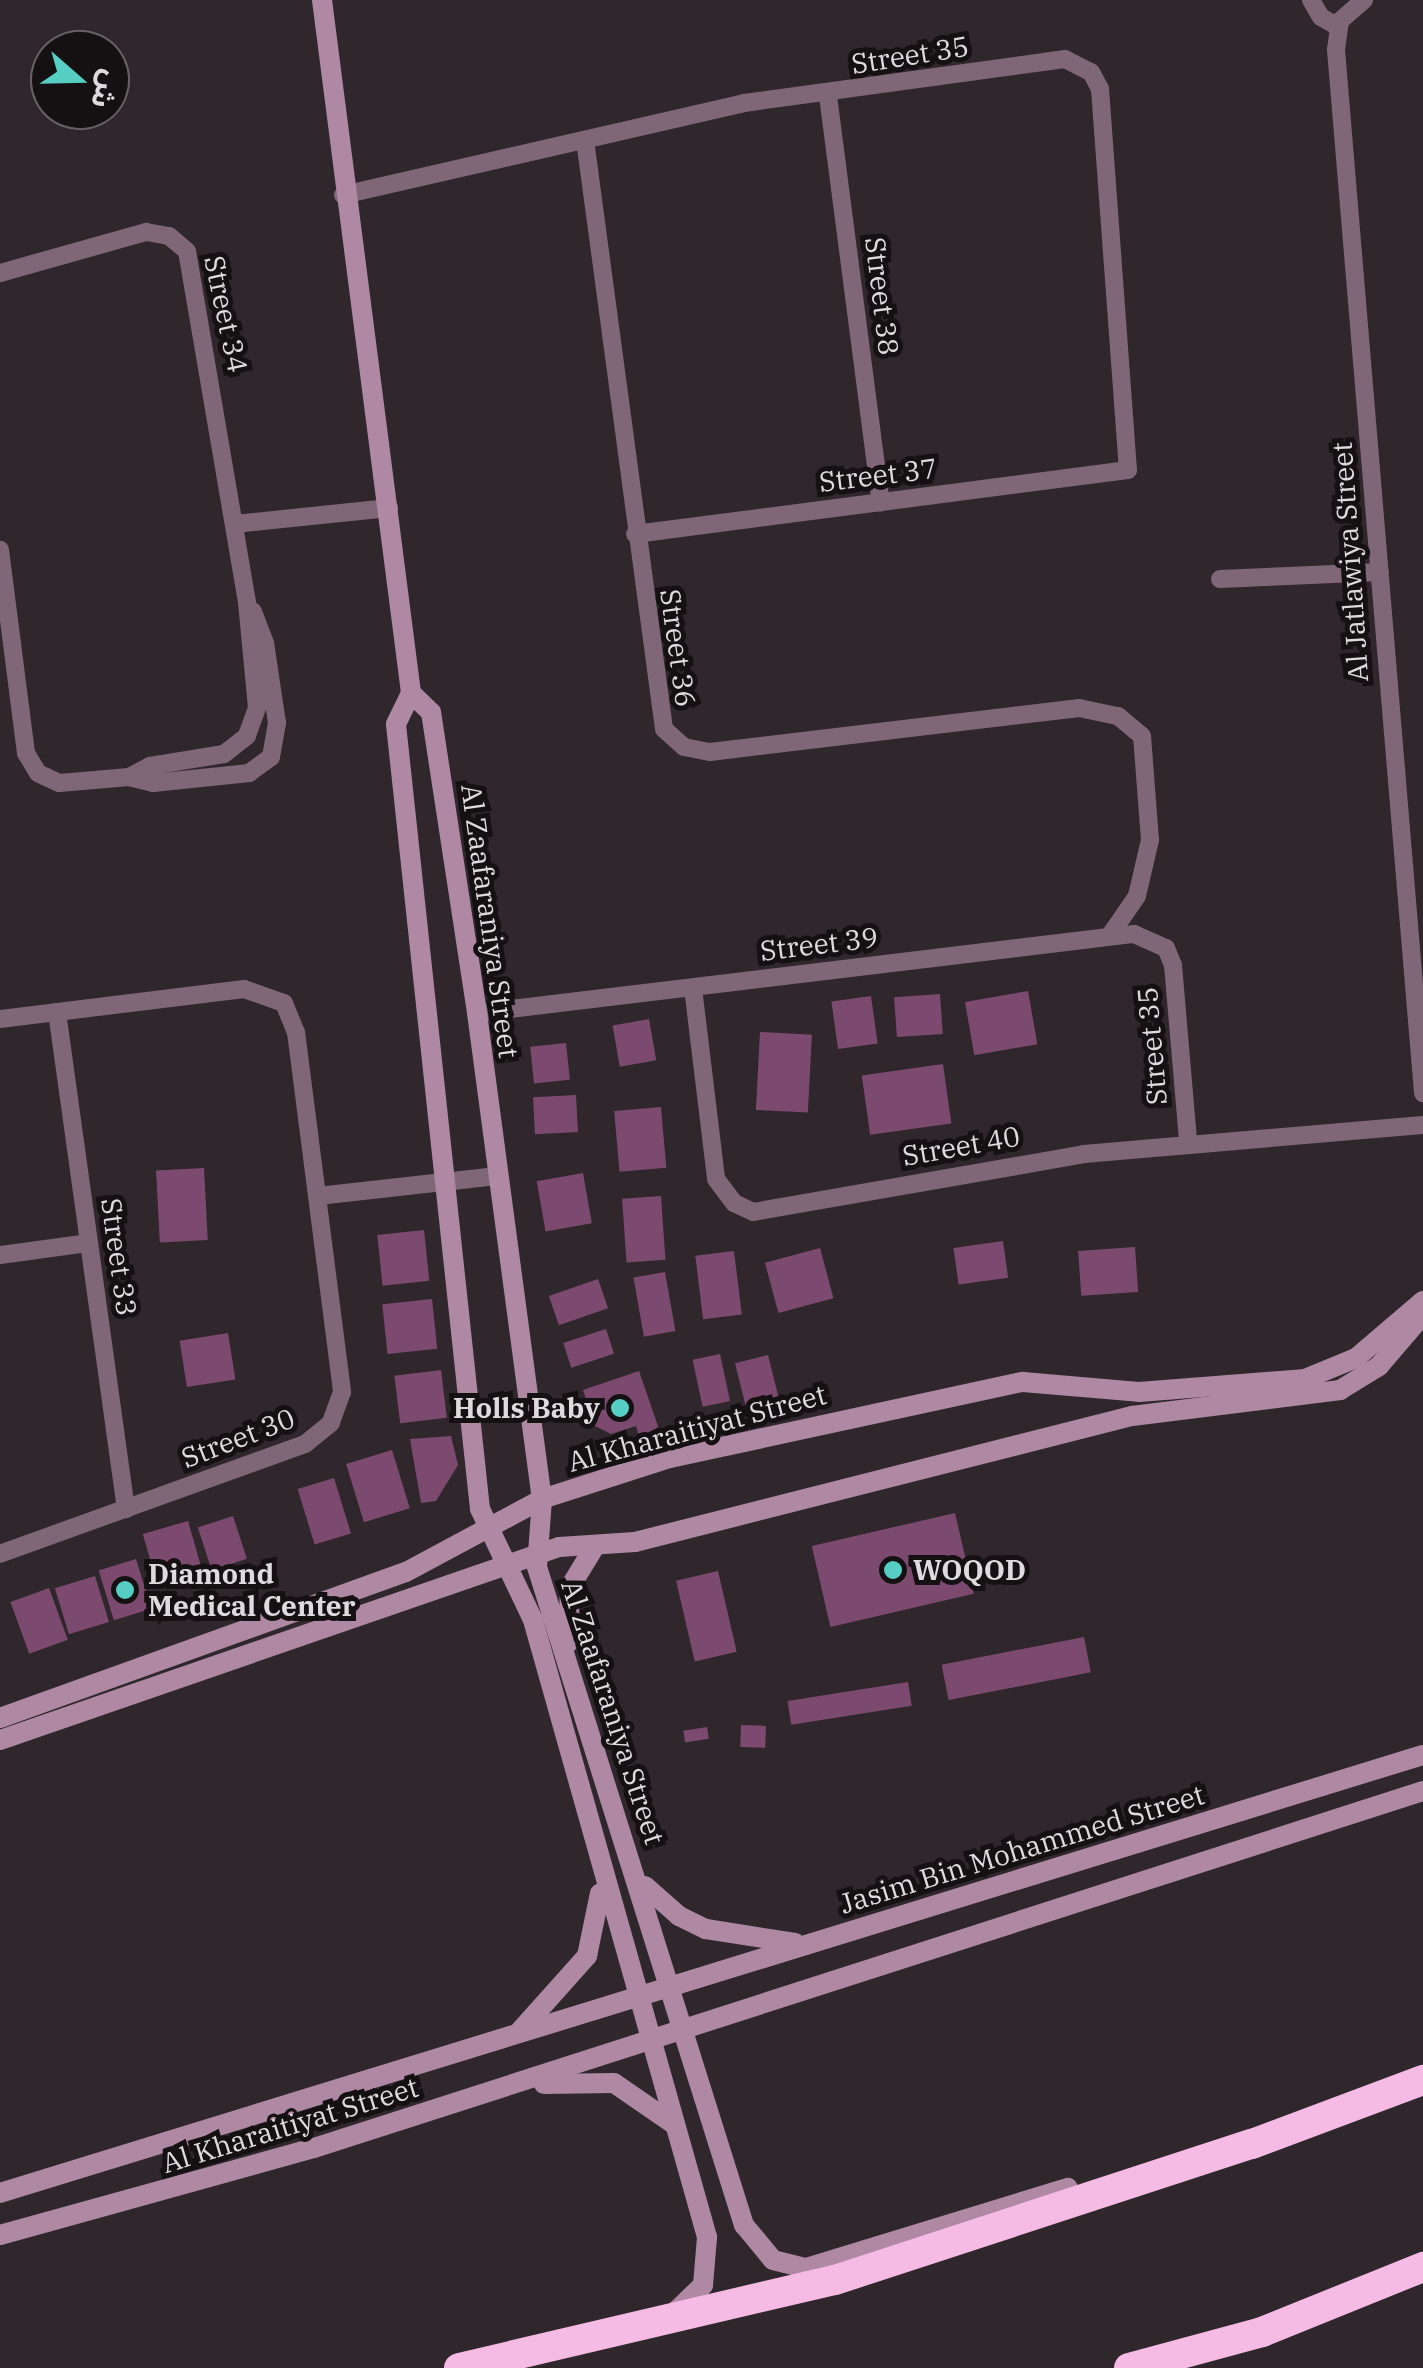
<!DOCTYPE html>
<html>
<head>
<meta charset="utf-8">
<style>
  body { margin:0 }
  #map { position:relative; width:1423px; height:2368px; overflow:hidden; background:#2f272c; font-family:"IBM Plex Serif","Noto Sans Arabic",serif }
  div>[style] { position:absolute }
  .building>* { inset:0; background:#7d4a6f; transform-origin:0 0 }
  .street>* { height:18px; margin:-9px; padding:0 9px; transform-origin:9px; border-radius:9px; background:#7f6777 }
  .secondary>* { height:20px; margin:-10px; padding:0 10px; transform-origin:10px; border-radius:10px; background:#af89a4 }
  .highway>* { height:30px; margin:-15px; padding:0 15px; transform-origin:15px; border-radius:15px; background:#f6bbe5 }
  .dots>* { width:28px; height:28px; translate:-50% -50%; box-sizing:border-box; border:5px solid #151113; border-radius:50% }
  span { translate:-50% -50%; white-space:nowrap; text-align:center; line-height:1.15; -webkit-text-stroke:10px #151113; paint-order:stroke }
  .street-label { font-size:28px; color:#dfdadd }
  .poi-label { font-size:28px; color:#dfdadd; font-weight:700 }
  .right { translate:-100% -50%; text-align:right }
  .left { translate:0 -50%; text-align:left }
  .north { position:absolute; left:30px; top:30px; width:100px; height:100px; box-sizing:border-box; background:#151113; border:2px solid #666164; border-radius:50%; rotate:110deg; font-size:28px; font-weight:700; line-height:40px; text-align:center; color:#dfdadd }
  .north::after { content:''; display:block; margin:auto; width:35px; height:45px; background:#56cec3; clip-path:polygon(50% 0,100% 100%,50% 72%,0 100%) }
</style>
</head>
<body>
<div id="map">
  <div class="building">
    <i style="left:1028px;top:991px;width:54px;height:64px;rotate:80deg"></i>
    <i style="left:940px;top:994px;width:40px;height:46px;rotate:86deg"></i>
    <i style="left:871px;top:996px;width:48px;height:40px;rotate:82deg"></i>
    <i style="left:649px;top:1019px;width:42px;height:37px;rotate:80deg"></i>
    <i style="left:760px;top:1032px;width:52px;height:78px;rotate:3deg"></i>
    <i style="left:566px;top:1043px;width:37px;height:36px;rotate:84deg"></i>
    <i style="left:943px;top:1064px;width:60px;height:82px;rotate:82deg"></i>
    <i style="left:576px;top:1095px;width:37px;height:43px;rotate:87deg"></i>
    <i style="left:661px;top:1107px;width:61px;height:47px;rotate:85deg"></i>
    <i style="left:204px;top:1168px;width:72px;height:48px;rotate:87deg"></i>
    <i style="left:583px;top:1173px;width:51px;height:47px;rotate:80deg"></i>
    <i style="left:661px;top:1196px;width:64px;height:39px;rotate:86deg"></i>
    <i style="left:424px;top:1230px;width:51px;height:47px;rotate:84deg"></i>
    <i style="left:1003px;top:1241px;width:37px;height:50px;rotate:82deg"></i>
    <i style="left:1135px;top:1247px;width:45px;height:57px;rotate:86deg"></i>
    <i style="left:820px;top:1248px;width:52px;height:57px;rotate:75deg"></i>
    <i style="left:734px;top:1251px;width:64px;height:39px;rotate:83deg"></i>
    <i style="left:665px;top:1272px;width:60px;height:32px;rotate:80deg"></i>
    <i style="left:598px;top:1279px;width:31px;height:52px;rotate:71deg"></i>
    <i style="left:432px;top:1299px;width:50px;height:50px;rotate:84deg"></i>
    <i style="left:606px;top:1329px;width:26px;height:45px;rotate:72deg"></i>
    <i style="left:228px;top:1333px;width:47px;height:49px;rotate:81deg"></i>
    <i style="left:720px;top:1354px;width:48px;height:28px;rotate:78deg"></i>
    <i style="left:768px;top:1355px;width:49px;height:34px;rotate:76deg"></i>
    <i style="left:441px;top:1370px;width:48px;height:47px;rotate:83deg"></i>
    <i style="clip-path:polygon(639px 1371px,659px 1429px,639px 1436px,636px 1426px,611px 1434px,595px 1426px,583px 1390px)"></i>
    <i style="clip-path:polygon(451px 1436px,458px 1465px,436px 1501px,421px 1503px,410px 1439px)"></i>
    <i style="left:392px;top:1450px;width:61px;height:48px;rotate:73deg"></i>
    <i style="left:334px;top:1478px;width:58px;height:38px;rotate:73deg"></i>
    <i style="left:955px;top:1513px;width:83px;height:147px;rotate:77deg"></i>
    <i style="left:233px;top:1516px;width:45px;height:37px;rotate:72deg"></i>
    <i style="left:188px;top:1521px;width:56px;height:47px;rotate:74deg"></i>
    <i style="left:136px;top:1559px;width:52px;height:39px;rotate:73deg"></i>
    <i style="left:718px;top:1571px;width:83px;height:43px;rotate:77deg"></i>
    <i style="left:95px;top:1576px;width:48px;height:42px;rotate:73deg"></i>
    <i style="left:49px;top:1588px;width:55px;height:41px;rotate:70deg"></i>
    <i style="left:1084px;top:1637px;width:36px;height:145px;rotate:79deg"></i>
    <i style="left:908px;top:1682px;width:24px;height:122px;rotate:81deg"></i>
    <i style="left:741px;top:1725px;width:25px;height:22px;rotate:2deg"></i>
    <i style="left:707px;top:1727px;width:12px;height:24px;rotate:81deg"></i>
  </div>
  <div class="street">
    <i style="left:1311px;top:0;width:20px;rotate:60deg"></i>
    <i style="left:1321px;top:17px;width:20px;rotate:30deg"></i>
    <i style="left:1364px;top:0;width:32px;rotate:139deg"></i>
    <i style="left:1340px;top:21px;width:29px;rotate:98deg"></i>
    <i style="left:1336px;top:50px;width:1047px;rotate:85.23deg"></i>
    <i style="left:828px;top:96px;width:410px;rotate:82.6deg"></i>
    <i style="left:585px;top:140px;width:594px;rotate:82.36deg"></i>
    <i style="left:664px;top:729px;width:27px;rotate:42deg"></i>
    <i style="left:684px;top:747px;width:26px;rotate:11deg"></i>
    <i style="left:710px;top:752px;width:372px;rotate:-6.8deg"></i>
    <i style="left:1079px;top:708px;width:40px;rotate:12deg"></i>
    <i style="left:1118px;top:716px;width:31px;rotate:40deg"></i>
    <i style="left:1142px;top:736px;width:104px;rotate:85.6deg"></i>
    <i style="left:1150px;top:840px;width:57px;rotate:103.1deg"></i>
    <i style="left:1137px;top:896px;width:46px;rotate:124.4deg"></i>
    <i style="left:343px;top:195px;width:411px;rotate:-12.9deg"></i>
    <i style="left:744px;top:103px;width:324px;rotate:-7.8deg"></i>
    <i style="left:1065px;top:59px;width:29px;rotate:27deg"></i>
    <i style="left:1091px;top:72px;width:19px;rotate:62deg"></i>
    <i style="left:1100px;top:89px;width:382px;rotate:85.8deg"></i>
    <i style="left:1128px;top:470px;width:497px;rotate:172.6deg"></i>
    <i style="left:0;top:273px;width:152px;rotate:-15.7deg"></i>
    <i style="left:146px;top:232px;width:23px;rotate:10deg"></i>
    <i style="left:169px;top:236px;width:23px;rotate:40deg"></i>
    <i style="left:187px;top:251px;width:356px;rotate:80.3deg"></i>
    <i style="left:247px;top:602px;width:106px;rotate:84.6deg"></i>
    <i style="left:257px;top:708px;width:30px;rotate:110deg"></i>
    <i style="left:247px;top:736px;width:29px;rotate:142deg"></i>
    <i style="left:224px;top:754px;width:75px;rotate:170.8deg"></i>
    <i style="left:150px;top:766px;width:24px;rotate:152deg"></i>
    <i style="left:129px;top:777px;width:70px;rotate:175.1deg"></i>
    <i style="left:59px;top:783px;width:23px;rotate:-155deg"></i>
    <i style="left:38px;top:773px;width:23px;rotate:-121deg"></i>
    <i style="left:26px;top:753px;width:205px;rotate:-97.3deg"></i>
    <i style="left:234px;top:524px;width:156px;rotate:-5.9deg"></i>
    <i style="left:1220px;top:579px;width:160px;rotate:-2.5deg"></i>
    <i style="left:129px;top:777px;width:25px;rotate:14deg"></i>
    <i style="left:153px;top:783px;width:97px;rotate:-5.9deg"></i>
    <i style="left:249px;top:773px;width:27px;rotate:-36deg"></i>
    <i style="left:271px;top:757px;width:35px;rotate:-80deg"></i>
    <i style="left:277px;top:723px;width:81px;rotate:-98.5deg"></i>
    <i style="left:265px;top:643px;width:34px;rotate:-111deg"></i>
    <i style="left:693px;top:988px;width:192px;rotate:83.1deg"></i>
    <i style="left:716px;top:1179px;width:30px;rotate:53deg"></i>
    <i style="left:734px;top:1203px;width:21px;rotate:25deg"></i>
    <i style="left:753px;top:1212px;width:336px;rotate:-9.9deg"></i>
    <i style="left:1084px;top:1154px;width:340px;rotate:-4.9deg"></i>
    <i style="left:57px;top:1012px;width:502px;rotate:82.1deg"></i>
    <i style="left:477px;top:1013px;width:662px;rotate:-6.86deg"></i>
    <i style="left:1134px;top:934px;width:35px;rotate:24deg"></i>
    <i style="left:1166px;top:948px;width:18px;rotate:68deg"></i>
    <i style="left:1173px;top:965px;width:177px;rotate:85.1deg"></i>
    <i style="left:0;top:1019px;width:246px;rotate:-7deg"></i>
    <i style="left:244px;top:989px;width:42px;rotate:19.3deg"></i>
    <i style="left:284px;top:1003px;width:31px;rotate:68deg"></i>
    <i style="left:296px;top:1032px;width:363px;rotate:82.7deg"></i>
    <i style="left:342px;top:1392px;width:33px;rotate:110deg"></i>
    <i style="left:331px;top:1423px;width:33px;rotate:141deg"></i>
    <i style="left:305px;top:1444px;width:324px;rotate:160.2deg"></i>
    <i style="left:318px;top:1196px;width:180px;rotate:-6.4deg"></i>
    <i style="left:0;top:1255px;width:90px;rotate:-7.7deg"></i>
  </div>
  <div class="secondary">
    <i style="left:322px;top:0;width:699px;rotate:82.68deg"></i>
    <i style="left:568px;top:1643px;width:56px;rotate:-88deg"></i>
    <i style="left:570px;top:1587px;width:48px;rotate:-58.6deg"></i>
    <i style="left:0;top:1718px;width:431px;rotate:-19.8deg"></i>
    <i style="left:406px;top:1572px;width:154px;rotate:-28.2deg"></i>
    <i style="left:542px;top:1499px;width:134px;rotate:-17.8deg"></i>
    <i style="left:670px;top:1458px;width:361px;rotate:-12.2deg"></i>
    <i style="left:1023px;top:1382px;width:116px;rotate:4.9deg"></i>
    <i style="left:1139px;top:1392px;width:167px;rotate:-4.5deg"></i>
    <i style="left:1305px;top:1379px;width:55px;rotate:-22.4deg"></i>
    <i style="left:1356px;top:1358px;width:88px;rotate:-40.4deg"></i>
    <i style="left:0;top:1740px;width:591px;rotate:-19.05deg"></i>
    <i style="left:559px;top:1547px;width:76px;rotate:-3.8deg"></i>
    <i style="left:635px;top:1542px;width:513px;rotate:-14.23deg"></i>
    <i style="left:1132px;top:1416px;width:210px;rotate:-7.1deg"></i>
    <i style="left:1340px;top:1390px;width:46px;rotate:-31.6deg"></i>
    <i style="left:1379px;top:1366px;width:65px;rotate:-49.4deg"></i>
    <i style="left:645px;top:1886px;width:45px;rotate:41.4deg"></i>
    <i style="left:679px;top:1916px;width:30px;rotate:26deg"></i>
    <i style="left:706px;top:1929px;width:90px;rotate:8.9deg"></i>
    <i style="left:520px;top:2031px;width:101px;rotate:-48.2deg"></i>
    <i style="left:587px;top:1956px;width:64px;rotate:-78.3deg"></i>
    <i style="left:544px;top:2084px;width:70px;rotate:-0.8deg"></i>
    <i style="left:614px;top:2083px;width:74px;rotate:34.5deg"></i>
    <i style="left:0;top:2193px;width:1489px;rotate:-17.11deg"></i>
    <i style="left:0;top:2235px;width:326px;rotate:-15.5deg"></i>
    <i style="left:314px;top:2148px;width:1165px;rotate:-17.84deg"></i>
    <i style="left:673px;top:2314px;width:42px;rotate:-44deg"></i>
    <i style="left:703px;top:2285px;width:48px;rotate:-85.2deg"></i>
    <i style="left:707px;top:2237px;width:641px;rotate:-105.75deg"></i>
    <i style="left:533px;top:1620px;width:123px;rotate:-115.5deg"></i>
    <i style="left:480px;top:1509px;width:789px;rotate:-96.11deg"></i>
    <i style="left:396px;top:724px;width:34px;rotate:-64deg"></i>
    <i style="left:411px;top:693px;width:28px;rotate:44deg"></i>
    <i style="left:431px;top:712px;width:304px;rotate:81.3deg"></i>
    <i style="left:477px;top:1013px;width:490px;rotate:82.4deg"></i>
    <i style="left:542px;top:1499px;width:68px;rotate:94.2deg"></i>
    <i style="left:537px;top:1567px;width:690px;rotate:72.54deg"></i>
    <i style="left:744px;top:2225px;width:45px;rotate:50.4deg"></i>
    <i style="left:773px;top:2260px;width:34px;rotate:14deg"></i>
    <i style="left:806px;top:2268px;width:274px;rotate:-17deg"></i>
  </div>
  <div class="highway">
    <i style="left:459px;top:2368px;width:386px;rotate:-13.2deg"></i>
    <i style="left:835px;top:2280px;width:439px;rotate:-18.1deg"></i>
    <i style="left:1252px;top:2144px;width:183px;rotate:-20.5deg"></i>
    <i style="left:1129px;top:2368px;width:138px;rotate:-15.1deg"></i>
    <i style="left:1262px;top:2332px;width:174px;rotate:-22deg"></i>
  </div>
  <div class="dots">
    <i style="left:620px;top:1408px;background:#56cec3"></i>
    <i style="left:893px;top:1570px;background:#56cec3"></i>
    <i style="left:125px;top:1590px;background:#56cec3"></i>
  </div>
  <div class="street-label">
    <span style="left:910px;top:55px;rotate:-9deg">Street 35</span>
    <span style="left:882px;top:296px;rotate:83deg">Street 38</span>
    <span style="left:226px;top:314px;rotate:78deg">Street 34</span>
    <span style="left:878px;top:475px;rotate:-7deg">Street 37</span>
    <span style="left:1350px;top:562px;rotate:-94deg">Al Jatlawiya Street</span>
    <span style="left:678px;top:648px;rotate:82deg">Street 36</span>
    <span style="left:490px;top:921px;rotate:82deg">Al Zaafaraniya Street</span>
    <span style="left:819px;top:944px;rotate:-7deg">Street 39</span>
    <span style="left:1152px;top:1046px;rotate:-95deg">Street 35</span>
    <span style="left:961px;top:1146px;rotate:-10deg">Street 40</span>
    <span style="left:119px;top:1257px;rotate:82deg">Street 33</span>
    <span style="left:697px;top:1428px;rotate:-15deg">Al Kharaitiyat Street</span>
    <span style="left:238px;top:1438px;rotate:-21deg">Street 30</span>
    <span style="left:613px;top:1712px;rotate:72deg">Al Zaafaraniya Street</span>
    <span style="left:1022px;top:1849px;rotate:-17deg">Jasim Bin Mohammed Street</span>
    <span style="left:290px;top:2125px;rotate:-17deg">Al Kharaitiyat Street</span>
  </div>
  <div class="poi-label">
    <span class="right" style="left:600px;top:1408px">Holls Baby</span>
    <span class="left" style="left:913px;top:1570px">WOQOD</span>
    <span class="left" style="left:148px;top:1590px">Diamond<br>Medical Center</span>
  </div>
  <div class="north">ش</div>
</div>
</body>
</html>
